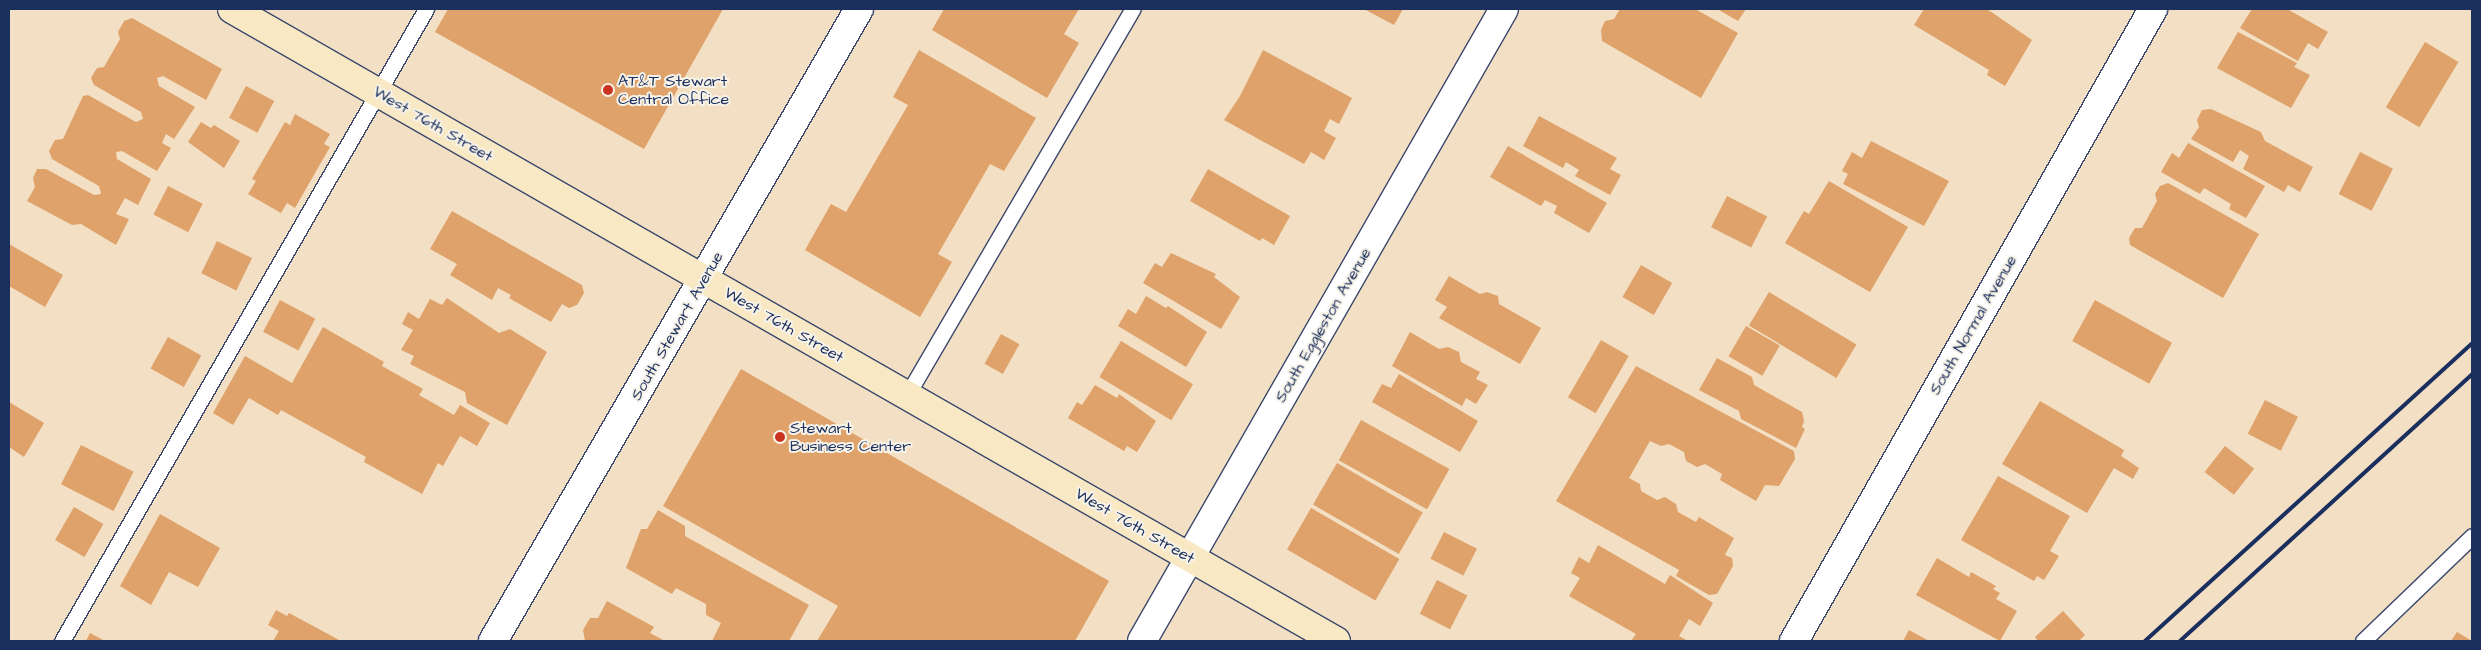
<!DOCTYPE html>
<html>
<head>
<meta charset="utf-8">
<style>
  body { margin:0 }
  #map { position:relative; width:2481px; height:650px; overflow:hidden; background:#f3dfc3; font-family:"Architects Daughter",sans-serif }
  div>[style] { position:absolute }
  .building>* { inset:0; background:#dea26a; transform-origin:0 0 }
  .roads { filter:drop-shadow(1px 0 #3b496d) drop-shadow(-1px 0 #3b496d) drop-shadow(0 1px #3b496d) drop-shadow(0 -1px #3b496d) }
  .lane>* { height:15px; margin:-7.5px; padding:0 7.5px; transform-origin:7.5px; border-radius:7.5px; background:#fff }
  .street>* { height:28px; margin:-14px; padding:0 14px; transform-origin:14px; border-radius:14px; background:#fff }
  .secondary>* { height:28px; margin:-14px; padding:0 14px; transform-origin:14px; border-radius:14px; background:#f8e8c3 }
  .rail>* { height:4px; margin:-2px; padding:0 2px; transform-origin:2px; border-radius:2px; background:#1b2f5e }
  .dots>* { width:14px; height:14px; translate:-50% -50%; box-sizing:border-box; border:2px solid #f7f3e8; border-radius:50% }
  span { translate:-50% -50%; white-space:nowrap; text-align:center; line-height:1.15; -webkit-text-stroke:4px #f7f3e8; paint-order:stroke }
  .poi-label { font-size:16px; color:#1b2f5e }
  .left { translate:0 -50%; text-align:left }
  .street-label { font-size:16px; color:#1b2f5e }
  .frame { position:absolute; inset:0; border:10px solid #1b2f5e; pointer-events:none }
</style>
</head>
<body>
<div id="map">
  <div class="building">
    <i style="clip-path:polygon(448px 9px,723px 9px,644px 149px,435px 32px)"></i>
    <i style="clip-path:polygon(944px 9px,1079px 9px,1064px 34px,1079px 43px,1047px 98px,932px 30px)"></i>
    <i style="clip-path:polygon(1364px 9px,1403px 9px,1394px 25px)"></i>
    <i style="clip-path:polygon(1620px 9px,1695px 9px,1738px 33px,1701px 98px,1602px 41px,1601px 30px,1605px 21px,1614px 19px)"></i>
    <i style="clip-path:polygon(1717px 9px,1746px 9px,1738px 21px)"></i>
    <i style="clip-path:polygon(1924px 9px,1987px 9px,2032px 40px,2005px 86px,1987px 75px,1989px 70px,1914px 25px)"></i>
    <i style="clip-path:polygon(2252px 9px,2287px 9px,2328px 32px,2318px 49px,2308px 43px,2298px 61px,2240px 28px)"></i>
    <i style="clip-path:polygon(132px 18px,222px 69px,206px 100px,163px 76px,157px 78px,159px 86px,195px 107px,174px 139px,166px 134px,162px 143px,171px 148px,157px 171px,122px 151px,116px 152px,117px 159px,151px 179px,138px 205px,125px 198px,121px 205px,116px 214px,129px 219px,116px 245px,81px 224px,72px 225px,27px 201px,35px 187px,33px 178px,37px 169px,46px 169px,94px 195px,101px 194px,99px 186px,52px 159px,49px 151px,55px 140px,63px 139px,83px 96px,88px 95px,136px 122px,143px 119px,141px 112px,94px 85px,91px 78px,97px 68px,104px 67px,120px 39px,118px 32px,124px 21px)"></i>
    <i style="clip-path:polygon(2238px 32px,2297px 63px,2294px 67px,2310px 75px,2291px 108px,2217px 68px)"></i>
    <i style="left:2425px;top:42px;width:39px;height:76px;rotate:31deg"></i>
    <i style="clip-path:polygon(919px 50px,1036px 118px,1004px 171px,990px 164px,938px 254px,952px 262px,920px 317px,805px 250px,831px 204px,846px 212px,908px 105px,893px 97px)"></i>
    <i style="clip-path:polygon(1263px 50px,1352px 98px,1339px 124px,1330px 119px,1324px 131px,1336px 138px,1324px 160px,1311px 152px,1304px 164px,1224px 120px,1240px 96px)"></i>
    <i style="left:246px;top:86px;width:32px;height:36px;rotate:28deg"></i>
    <i style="clip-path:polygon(2211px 109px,2261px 132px,2265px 141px,2313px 167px,2300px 192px,2288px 185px,2284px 192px,2243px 169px,2249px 156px,2240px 150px,2233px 162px,2191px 139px,2199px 127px,2197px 120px,2202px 110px)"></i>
    <i style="clip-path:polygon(295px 114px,330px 134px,324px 144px,330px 147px,295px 208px,287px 203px,281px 213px,248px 194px,256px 181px,252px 179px,285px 122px,290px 125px)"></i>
    <i style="clip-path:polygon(1539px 116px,1617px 158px,1610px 169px,1621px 175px,1610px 195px,1575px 176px,1579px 170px,1566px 162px,1563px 168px,1523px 146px)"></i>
    <i style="clip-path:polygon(201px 122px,211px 128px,214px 125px,240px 141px,224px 168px,188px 142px)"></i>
    <i style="clip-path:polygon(1871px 141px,1949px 181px,1924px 226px,1843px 184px,1848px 174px,1842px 171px,1852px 152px,1862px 158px)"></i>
    <i style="clip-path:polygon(2188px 143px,2265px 186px,2246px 218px,2229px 209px,2231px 204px,2204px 188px,2200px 194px,2161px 172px,2172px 153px,2179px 158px)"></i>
    <i style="clip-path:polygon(1508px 146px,1607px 203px,1589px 233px,1554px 213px,1557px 206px,1545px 200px,1541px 206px,1490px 177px)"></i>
    <i style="left:2360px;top:152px;width:37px;height:47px;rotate:27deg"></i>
    <i style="clip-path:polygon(1208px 169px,1290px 216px,1274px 245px,1262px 238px,1260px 241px,1190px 201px)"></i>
    <i style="clip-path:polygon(1829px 181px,1908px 227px,1870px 292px,1785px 243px,1804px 211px,1809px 214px)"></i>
    <i style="clip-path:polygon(2168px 183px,2259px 234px,2223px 298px,2130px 245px,2129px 238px,2135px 228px,2142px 228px,2157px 201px,2155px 194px,2160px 186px)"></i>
    <i style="left:168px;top:186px;width:39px;height:32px;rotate:27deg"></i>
    <i style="left:1727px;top:196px;width:45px;height:35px;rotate:27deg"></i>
    <i style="clip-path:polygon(452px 211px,582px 285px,584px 293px,577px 305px,569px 308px,562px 304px,551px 322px,509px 298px,511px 295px,498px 288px,492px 300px,450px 275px,457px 264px,430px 249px)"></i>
    <i style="left:217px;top:241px;width:39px;height:36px;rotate:26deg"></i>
    <i style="clip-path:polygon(9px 244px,63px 275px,45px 307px,9px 286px)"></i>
    <i style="clip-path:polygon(1171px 253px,1216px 274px,1214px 277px,1240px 297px,1221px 329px,1143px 283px,1155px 263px,1162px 267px)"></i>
    <i style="left:1641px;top:265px;width:36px;height:37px;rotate:30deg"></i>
    <i style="clip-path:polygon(1449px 276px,1480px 294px,1487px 292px,1498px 296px,1499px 304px,1541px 328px,1520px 364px,1439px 318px,1447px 307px,1435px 300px)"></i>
    <i style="left:1769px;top:292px;width:102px;height:39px;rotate:31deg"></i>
    <i style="clip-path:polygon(1146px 296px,1166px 308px,1168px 306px,1207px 332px,1186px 367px,1118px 326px,1128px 309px,1136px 314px)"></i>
    <i style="clip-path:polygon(447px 298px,499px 333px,510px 329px,547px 352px,507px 425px,467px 403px,465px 392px,410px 364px,414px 356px,401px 350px,413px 330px,402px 324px,408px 312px,419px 319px,430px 299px,442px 305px)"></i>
    <i style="left:280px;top:300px;width:40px;height:36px;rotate:28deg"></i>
    <i style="left:2095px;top:300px;width:88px;height:47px;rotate:29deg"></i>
    <i style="left:1746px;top:326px;width:39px;height:35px;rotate:30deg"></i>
    <i style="clip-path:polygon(323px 327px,384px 362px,382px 366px,423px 389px,419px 395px,454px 415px,460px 405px,490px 423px,477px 446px,460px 436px,443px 466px,438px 463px,422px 494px,364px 462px,366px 457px,281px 410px,278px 415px,249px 398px,233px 425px,213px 413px,245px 356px,292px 383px)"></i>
    <i style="clip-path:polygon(1410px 332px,1439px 349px,1448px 347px,1459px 352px,1461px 362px,1480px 372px,1476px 379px,1488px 385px,1476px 404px,1466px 398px,1462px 406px,1392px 366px)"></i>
    <i style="left:1001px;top:334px;width:21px;height:34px;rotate:29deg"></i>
    <i style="left:168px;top:337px;width:38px;height:36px;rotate:29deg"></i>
    <i style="left:1601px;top:340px;width:32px;height:66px;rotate:30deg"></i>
    <i style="left:1121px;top:341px;width:84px;height:42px;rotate:31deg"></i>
    <i style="clip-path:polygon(1717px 358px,1752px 377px,1754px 385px,1802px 412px,1804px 421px,1802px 427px,1805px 429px,1796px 448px,1741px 419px,1739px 411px,1699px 390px)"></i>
    <i style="clip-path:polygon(1636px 366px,1794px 451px,1795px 459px,1779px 486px,1765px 485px,1756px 501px,1720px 480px,1722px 474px,1705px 464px,1697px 467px,1686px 461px,1684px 452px,1669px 444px,1661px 446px,1650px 441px,1629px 478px,1640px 484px,1641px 491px,1657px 500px,1665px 497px,1676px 504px,1678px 512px,1696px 522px,1699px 517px,1734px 538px,1725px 555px,1732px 558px,1733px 566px,1717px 594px,1709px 595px,1676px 576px,1679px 570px,1556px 501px)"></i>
    <i style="clip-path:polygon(741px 369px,1109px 581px,1075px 641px,817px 641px,838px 606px,663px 506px)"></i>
    <i style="clip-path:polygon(1399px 374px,1478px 421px,1460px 452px,1372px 402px,1382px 384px,1391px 388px)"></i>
    <i style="clip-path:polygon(1095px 385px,1117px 398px,1119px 394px,1156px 421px,1137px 452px,1127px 446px,1124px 451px,1068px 418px,1077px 402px,1082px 405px)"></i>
    <i style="left:2265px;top:400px;width:37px;height:38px;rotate:27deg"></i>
    <i style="clip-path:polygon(2040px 401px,2124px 450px,2121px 456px,2139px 468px,2133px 479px,2114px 468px,2087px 513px,2002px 464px)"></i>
    <i style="clip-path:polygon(9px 402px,44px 423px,24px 457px,9px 447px)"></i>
    <i style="left:1361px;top:420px;width:101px;height:46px;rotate:29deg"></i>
    <i style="left:81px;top:445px;width:59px;height:44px;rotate:27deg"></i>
    <i style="left:2225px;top:446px;width:37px;height:33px;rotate:38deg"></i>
    <i style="left:1337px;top:463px;width:99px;height:48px;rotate:30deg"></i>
    <i style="clip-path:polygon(1998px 476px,2070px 516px,2050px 551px,2059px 556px,2044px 580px,2037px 576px,2034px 581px,1961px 540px)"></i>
    <i style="left:74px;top:507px;width:34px;height:38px;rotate:30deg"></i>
    <i style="left:1311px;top:508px;width:102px;height:48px;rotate:30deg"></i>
    <i style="clip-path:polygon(658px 510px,685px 526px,685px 536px,809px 605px,789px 641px,712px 641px,721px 623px,706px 615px,706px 604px,676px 588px,672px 594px,626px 568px,641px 529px,647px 529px)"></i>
    <i style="clip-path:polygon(160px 514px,220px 548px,198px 587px,169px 572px,151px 605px,120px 586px)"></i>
    <i style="left:1444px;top:532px;width:37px;height:30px;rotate:27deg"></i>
    <i style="clip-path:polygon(1598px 545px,1665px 584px,1670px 575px,1713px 603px,1700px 626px,1689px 619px,1679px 636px,1688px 641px,1631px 641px,1636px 634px,1569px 596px,1580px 578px,1571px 573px,1579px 557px,1589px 563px)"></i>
    <i style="clip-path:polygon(1937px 558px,1969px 577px,1971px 572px,1996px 586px,1993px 589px,2000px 593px,1996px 599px,2017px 611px,2000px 641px,1916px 595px)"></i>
    <i style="left:1437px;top:580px;width:34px;height:38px;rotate:27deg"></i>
    <i style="clip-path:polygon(607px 601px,654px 627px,650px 633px,665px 641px,585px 641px,583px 630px,590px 618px,598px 618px)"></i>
    <i style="clip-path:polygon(276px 610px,287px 616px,289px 613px,341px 641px,273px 641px,279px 631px,268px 625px)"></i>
    <i style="clip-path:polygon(2063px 611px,2085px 635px,2079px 641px,2038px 641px,2035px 637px)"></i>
    <i style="clip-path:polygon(1909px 630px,1929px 641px,1903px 641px)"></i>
    <i style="clip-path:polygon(2457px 632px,2472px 641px,2451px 641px)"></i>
    <i style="clip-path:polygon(90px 633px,105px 641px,86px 641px)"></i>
  </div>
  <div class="roads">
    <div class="lane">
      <i style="left:907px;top:395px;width:447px;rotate:-59.7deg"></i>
      <i style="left:62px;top:641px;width:729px;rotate:-60.06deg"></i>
      <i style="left:2363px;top:641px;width:151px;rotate:-43.9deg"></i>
    </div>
    <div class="street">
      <i style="left:493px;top:641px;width:730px;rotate:-59.92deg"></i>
      <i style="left:1142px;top:641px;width:728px;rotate:-60.2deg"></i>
      <i style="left:1794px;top:641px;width:727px;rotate:-60.4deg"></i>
    </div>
    <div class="secondary">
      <i style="left:232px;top:9px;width:1272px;rotate:29.79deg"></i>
    </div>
  </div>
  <div class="rail">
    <i style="left:2145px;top:641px;width:442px;rotate:-42.3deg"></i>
    <i style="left:2180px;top:641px;width:396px;rotate:-42.4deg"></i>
  </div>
  <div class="dots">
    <i style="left:608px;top:90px;background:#c8321e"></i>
    <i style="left:780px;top:437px;background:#c8321e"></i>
  </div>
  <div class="poi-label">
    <span class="left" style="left:618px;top:90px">AT&amp;T Stewart<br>Central Office</span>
    <span class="left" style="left:790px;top:437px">Stewart<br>Business Center</span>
  </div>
  <div class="street-label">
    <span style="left:433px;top:124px;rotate:30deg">West 76th Street</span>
    <span style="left:784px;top:325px;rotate:30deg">West 76th Street</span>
    <span style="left:1323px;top:325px;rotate:-60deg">South Eggleston Avenue</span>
    <span style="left:1973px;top:325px;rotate:-60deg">South Normal Avenue</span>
    <span style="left:677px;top:326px;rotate:-60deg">South Stewart Avenue</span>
    <span style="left:1135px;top:526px;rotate:30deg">West 76th Street</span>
  </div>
  <div class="frame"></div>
</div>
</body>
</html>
